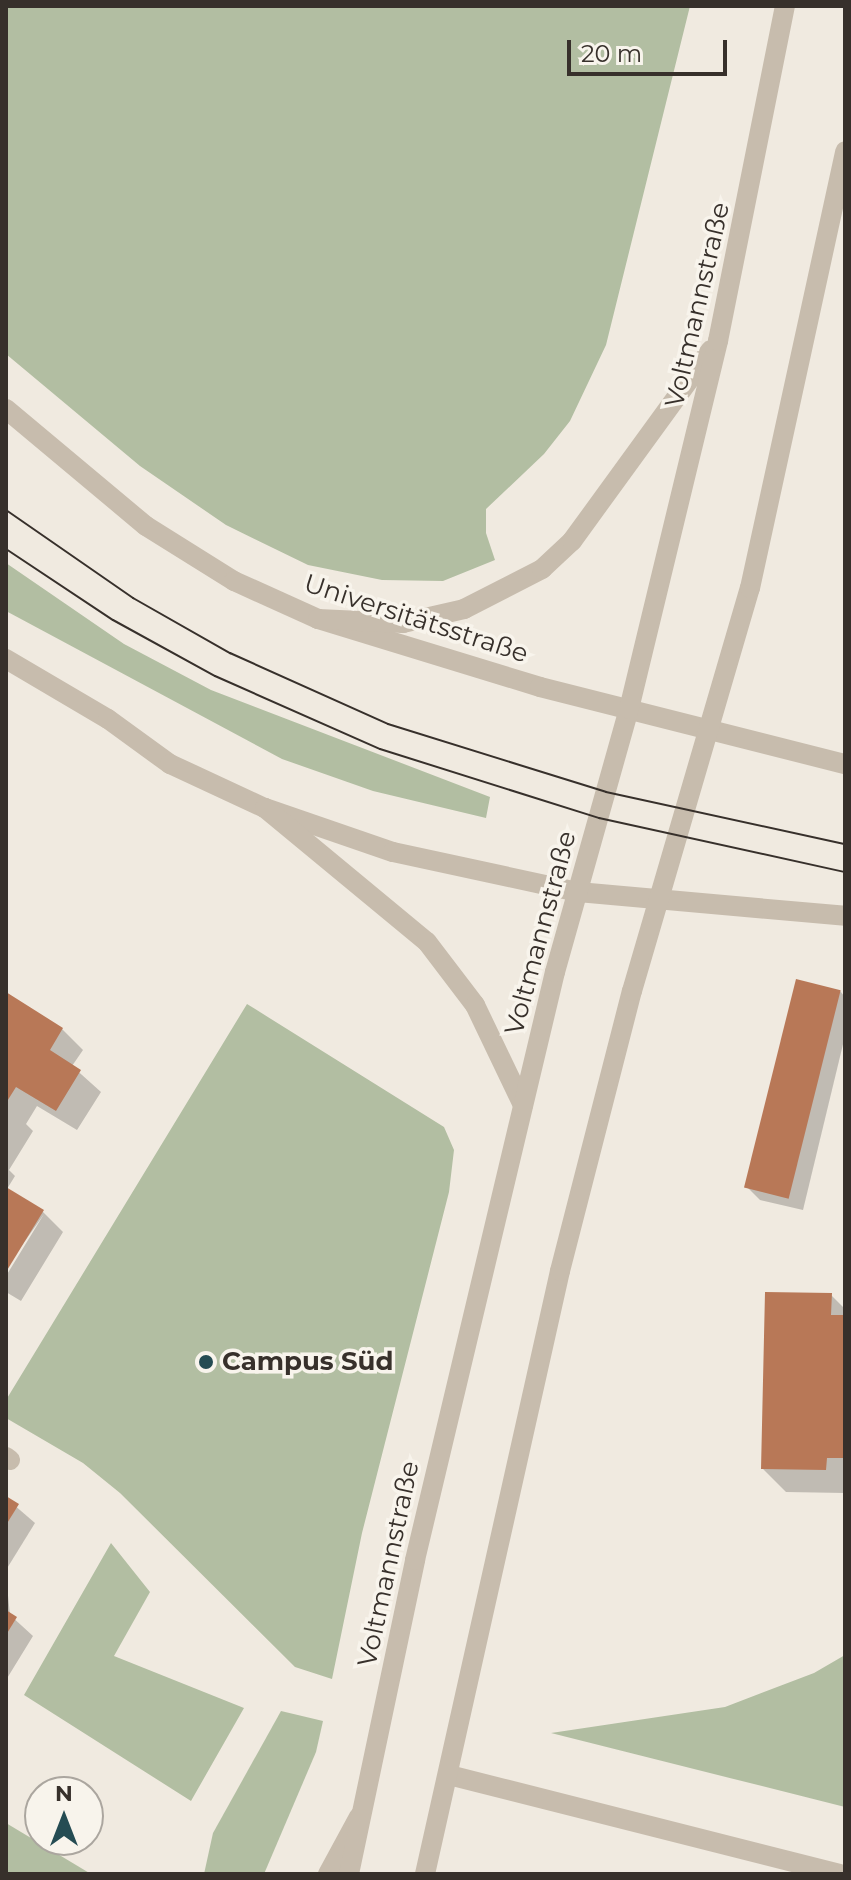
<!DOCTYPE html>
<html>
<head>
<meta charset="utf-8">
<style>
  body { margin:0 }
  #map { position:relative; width:851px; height:1880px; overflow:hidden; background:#f0eae0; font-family:Montserrat,sans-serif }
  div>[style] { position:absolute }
  .green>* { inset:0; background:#b2bea2 }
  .shadow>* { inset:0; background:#0003 }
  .building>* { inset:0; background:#b87857; transform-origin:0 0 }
  .service>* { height:20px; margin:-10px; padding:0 10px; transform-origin:10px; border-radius:10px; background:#c7bcad }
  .minor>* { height:20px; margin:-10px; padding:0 10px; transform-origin:10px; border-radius:10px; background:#c7bcad }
  .tertiary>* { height:20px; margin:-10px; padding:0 10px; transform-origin:10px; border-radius:10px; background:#c7bcad }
  .tram>* { height:2px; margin:-1px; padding:0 1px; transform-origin:1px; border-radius:1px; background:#37302b }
  .dots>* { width:22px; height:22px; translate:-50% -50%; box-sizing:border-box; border:4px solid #f8f4ec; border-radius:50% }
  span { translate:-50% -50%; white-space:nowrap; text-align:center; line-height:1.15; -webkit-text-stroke:7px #f8f4ec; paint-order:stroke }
  .street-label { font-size:26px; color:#37302b }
  .poi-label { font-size:26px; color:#37302b; font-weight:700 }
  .left { translate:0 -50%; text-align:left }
  .frame { position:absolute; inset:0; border:8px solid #37302b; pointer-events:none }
  .north { position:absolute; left:24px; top:1776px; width:80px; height:80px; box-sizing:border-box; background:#f8f4ec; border:2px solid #aba69f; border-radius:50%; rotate:0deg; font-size:22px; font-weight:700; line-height:32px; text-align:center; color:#37302b }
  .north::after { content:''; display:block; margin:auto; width:28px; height:36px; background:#254c53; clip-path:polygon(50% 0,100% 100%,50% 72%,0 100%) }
  .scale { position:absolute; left:567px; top:40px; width:160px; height:36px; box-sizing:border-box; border:4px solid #37302b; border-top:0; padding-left:10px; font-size:24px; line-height:28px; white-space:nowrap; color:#37302b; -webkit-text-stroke:6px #f8f4ec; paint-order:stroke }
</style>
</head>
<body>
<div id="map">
  <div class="green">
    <i style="clip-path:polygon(6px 6px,690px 6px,606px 345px,570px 421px,544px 454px,486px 509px,486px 533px,495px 560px,443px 581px,382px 580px,308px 565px,226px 525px,140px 466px,6px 354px)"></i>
    <i style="clip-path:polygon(6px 563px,124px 644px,211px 690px,490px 797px,486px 818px,373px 791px,282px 759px,6px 611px)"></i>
    <i style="clip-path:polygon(247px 1004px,444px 1127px,454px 1150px,449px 1192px,362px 1533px,332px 1679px,295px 1667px,120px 1493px,83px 1463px,6px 1418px,6px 1400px)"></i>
    <i style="clip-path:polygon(111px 1543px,150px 1592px,114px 1656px,244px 1708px,191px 1801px,24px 1695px)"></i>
    <i style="clip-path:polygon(845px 1655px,845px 1807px,551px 1733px,725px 1707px,814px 1673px)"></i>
    <i style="clip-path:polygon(281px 1711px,323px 1721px,316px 1752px,264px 1874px,204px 1874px,213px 1833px)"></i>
    <i style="clip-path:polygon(6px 1823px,91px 1874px,6px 1874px)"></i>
  </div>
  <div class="shadow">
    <i style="clip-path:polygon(840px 991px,845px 997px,845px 1036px,803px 1210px,760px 1200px,747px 1187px)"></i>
    <i style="clip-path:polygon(6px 995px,62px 1029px,83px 1050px,72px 1066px,101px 1092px,77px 1130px,37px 1106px,26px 1124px,33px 1131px,9px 1170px,15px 1176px,7px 1189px,43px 1212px,63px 1232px,21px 1301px,6px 1292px,6px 1276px,44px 1214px,6px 1268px)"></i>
    <i style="clip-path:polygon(831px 1295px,845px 1309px,845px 1493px,786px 1492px,763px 1469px)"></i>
    <i style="clip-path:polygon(6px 1498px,35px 1523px,6px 1570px)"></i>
    <i style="clip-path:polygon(6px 1576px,10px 1615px,33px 1636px,6px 1680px)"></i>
  </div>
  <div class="building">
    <i style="left:796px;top:979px;width:46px;height:215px;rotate:14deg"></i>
    <i style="clip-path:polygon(6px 992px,63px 1028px,50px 1050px,81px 1070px,56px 1111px,16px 1087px,6px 1103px)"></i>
    <i style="clip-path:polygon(6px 1187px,44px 1210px,6px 1272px)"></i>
    <i style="clip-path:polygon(765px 1292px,832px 1293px,831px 1315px,845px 1315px,845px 1458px,827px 1458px,826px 1470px,761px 1469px)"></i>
    <i style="clip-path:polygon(6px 1496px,19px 1504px,6px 1525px)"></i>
    <i style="clip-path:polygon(6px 1610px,17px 1617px,6px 1635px)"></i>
  </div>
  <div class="service">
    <i style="left:6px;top:1457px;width:5px;rotate:37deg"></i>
    <i style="left:449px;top:1775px;width:403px;rotate:14.2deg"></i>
    <i style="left:328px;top:1874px;width:65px;rotate:-61.5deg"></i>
  </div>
  <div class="minor">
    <i style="left:6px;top:409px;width:182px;rotate:39.9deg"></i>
    <i style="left:146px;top:526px;width:104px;rotate:32deg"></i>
    <i style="left:234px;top:581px;width:92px;rotate:24.3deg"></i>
    <i style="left:318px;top:619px;width:232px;rotate:17deg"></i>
    <i style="left:540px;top:687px;width:315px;rotate:14.2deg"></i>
    <i style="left:6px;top:659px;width:118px;rotate:30.5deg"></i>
    <i style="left:108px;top:719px;width:77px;rotate:36deg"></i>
    <i style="left:170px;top:764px;width:105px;rotate:24.9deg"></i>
    <i style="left:265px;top:808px;width:135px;rotate:19deg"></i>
    <i style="left:393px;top:852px;width:189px;rotate:12.2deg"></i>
    <i style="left:578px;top:892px;width:268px;rotate:5.1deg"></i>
  </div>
  <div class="tertiary">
    <i style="left:318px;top:619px;width:85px;rotate:2.7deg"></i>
    <i style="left:403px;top:623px;width:63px;rotate:-12.9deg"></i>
    <i style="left:464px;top:609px;width:88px;rotate:-27.1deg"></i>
    <i style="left:542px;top:569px;width:41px;rotate:-43deg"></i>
    <i style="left:572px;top:541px;width:236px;rotate:-54deg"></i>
    <i style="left:265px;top:808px;width:210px;rotate:39.6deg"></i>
    <i style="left:427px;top:942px;width:79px;rotate:52.7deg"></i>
    <i style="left:475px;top:1005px;width:111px;rotate:64.4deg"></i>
    <i style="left:349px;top:1874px;width:321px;rotate:-78.1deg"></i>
    <i style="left:415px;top:1560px;width:604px;rotate:-76.61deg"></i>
    <i style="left:555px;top:972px;width:273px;rotate:-74.3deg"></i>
    <i style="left:629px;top:709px;width:379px;rotate:-76.4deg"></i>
    <i style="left:718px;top:341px;width:342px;rotate:-78.7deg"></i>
    <i style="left:425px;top:1874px;width:618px;rotate:-77.38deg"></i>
    <i style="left:560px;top:1271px;width:289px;rotate:-75.6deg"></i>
    <i style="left:632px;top:991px;width:420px;rotate:-73.7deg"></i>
    <i style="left:750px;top:588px;width:447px;rotate:-77.7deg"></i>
  </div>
  <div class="tram">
    <i style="left:6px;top:510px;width:155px;rotate:34.7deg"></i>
    <i style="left:133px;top:598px;width:112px;rotate:29.6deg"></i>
    <i style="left:230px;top:653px;width:173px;rotate:24.2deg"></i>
    <i style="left:388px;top:724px;width:228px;rotate:17.3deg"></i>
    <i style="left:606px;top:792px;width:245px;rotate:12.3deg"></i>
    <i style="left:6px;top:549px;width:128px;rotate:33.6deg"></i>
    <i style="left:113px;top:620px;width:116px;rotate:28.8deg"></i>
    <i style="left:215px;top:676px;width:180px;rotate:23.9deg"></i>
    <i style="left:380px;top:749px;width:230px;rotate:17.5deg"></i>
    <i style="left:599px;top:818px;width:252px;rotate:12.4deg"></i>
  </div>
  <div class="dots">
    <i style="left:206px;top:1362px;background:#254c53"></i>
  </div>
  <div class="street-label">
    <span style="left:698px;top:305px;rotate:-77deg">Voltmannstraße</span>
    <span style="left:416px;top:619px;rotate:18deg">Universitätsstraße</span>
    <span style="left:541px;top:933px;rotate:-75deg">Voltmannstraße</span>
    <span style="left:389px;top:1564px;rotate:-78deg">Voltmannstraße</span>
  </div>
  <div class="poi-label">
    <span class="left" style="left:222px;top:1362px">Campus Süd</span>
  </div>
  <div class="frame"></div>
  <div class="north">N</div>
  <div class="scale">20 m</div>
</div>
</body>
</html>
